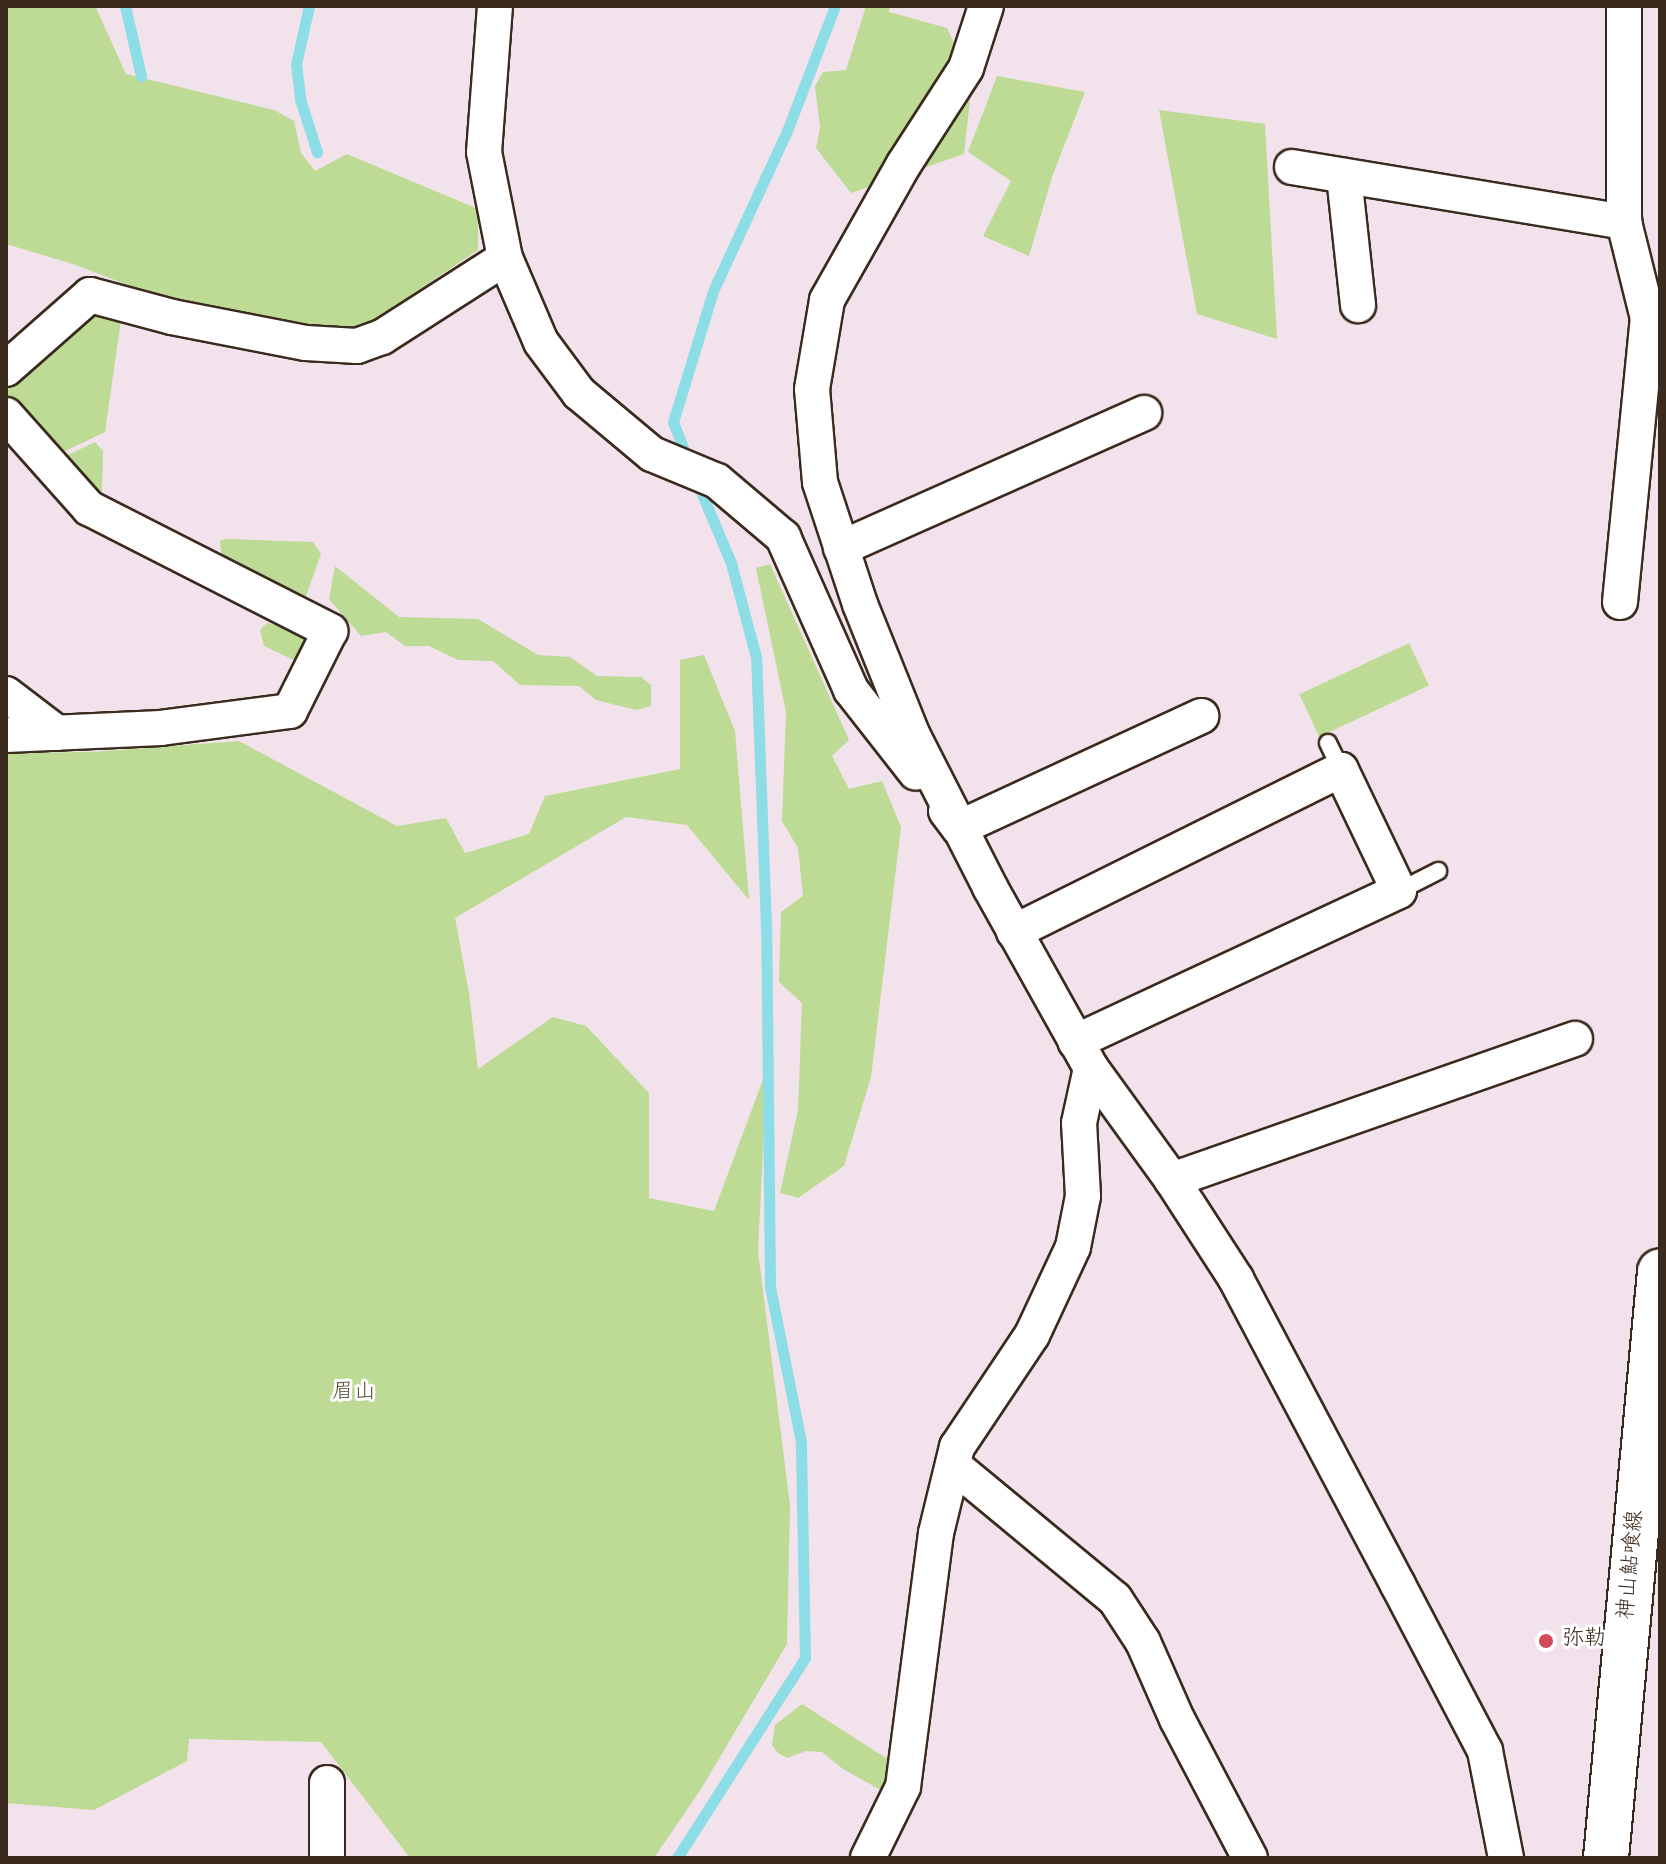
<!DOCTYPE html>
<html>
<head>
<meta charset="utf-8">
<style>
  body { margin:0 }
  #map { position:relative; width:1666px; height:1864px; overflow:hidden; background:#f2e2eb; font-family:"Gochi Hand","Klee One",sans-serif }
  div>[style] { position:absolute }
  .green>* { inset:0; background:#bddb94; transform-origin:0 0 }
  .stream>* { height:11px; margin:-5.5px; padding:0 5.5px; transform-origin:5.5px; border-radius:5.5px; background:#8ddde7 }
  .roads { filter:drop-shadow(2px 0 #3b2a1e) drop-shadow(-2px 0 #3b2a1e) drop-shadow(0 2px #3b2a1e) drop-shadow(0 -2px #3b2a1e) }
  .service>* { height:16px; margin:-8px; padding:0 8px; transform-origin:8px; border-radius:8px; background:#fff }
  .minor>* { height:34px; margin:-17px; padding:0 17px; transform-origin:17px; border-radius:17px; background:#fff }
  .primary>* { height:44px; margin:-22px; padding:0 22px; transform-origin:22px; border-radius:22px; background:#fff }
  .dots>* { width:22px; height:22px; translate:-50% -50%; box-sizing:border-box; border:4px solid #fff; border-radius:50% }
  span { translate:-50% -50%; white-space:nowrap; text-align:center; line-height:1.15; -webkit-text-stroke:6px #fff; paint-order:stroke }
  .park-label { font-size:22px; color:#5c563c }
  .street-label { font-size:22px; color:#3b2a1e }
  .poi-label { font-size:22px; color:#3b2a1e }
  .left { translate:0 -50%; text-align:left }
  .frame { position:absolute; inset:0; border:8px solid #3b2a1e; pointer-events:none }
</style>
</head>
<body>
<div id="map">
  <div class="green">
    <i style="clip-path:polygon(6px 6px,95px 6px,126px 74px,274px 110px,294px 121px,301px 153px,315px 171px,347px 154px,478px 209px,478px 250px,354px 333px,185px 307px,73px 264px,6px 244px)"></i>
    <i style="clip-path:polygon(866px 6px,889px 6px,889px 12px,947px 28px,972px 82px,964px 154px,851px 193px,816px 148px,820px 127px,815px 86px,823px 72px,846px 70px)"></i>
    <i style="clip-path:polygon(997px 76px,1085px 92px,1052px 177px,1029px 256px,983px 236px,1011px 181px,968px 152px)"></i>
    <i style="clip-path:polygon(1159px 110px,1265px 124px,1277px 339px,1197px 314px)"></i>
    <i style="clip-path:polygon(92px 305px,122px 313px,105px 432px,57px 455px,6px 400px,6px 380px)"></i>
    <i style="clip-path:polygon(95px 442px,103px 451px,102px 491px,88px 487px,66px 456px)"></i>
    <i style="clip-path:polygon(225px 539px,313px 542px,321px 554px,306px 596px,222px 559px,220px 541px)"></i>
    <i style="clip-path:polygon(770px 564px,849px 740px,832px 756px,849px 789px,882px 781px,901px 827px,871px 1077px,844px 1166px,798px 1198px,780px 1193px,798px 1110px,802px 1003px,779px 982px,781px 912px,803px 896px,798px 848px,782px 821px,786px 712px,756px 568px)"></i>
    <i style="clip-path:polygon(335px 566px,399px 617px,478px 619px,538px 655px,570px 657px,597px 676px,641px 677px,651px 685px,651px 706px,636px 710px,596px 700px,579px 686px,520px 685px,493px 661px,458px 660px,429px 646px,405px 646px,386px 632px,361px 636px,329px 599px)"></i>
    <i style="clip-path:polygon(267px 623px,306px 632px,310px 644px,298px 662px,264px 646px,260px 630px)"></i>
    <i style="left:1409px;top:643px;width:47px;height:121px;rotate:65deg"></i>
    <i style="clip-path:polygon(704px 655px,735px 731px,749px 900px,687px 825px,626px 817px,455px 918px,469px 993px,478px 1069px,553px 1017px,586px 1026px,649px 1093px,649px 1198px,714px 1211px,767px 1069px,758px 1251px,790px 1505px,787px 1644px,701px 1789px,654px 1858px,410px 1858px,321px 1742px,189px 1739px,187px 1761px,94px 1810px,6px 1803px,6px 753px,91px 752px,239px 741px,397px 826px,446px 818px,465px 853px,529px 834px,545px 796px,680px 769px,680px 660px)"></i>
    <i style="clip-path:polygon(802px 1704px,892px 1762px,886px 1793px,843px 1769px,822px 1752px,806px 1751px,787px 1758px,778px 1753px,772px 1745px,775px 1725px)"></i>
  </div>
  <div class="stream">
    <i style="left:125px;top:6px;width:72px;rotate:77.1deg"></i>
    <i style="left:309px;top:6px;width:59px;rotate:102.6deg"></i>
    <i style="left:296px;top:64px;width:35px;rotate:83deg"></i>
    <i style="left:300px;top:99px;width:56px;rotate:72.2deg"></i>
    <i style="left:689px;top:463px;width:44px;rotate:-111.3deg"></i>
    <i style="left:673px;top:422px;width:137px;rotate:-73deg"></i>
    <i style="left:713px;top:291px;width:176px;rotate:-65.2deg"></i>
    <i style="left:787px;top:131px;width:134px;rotate:-69deg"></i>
    <i style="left:677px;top:1858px;width:237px;rotate:-57.4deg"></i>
    <i style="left:805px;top:1658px;width:216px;rotate:-91.1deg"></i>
    <i style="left:801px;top:1442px;width:158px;rotate:-101.3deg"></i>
    <i style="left:770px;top:1287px;width:361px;rotate:-90.6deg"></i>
    <i style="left:766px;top:926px;width:269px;rotate:-92.1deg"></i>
    <i style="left:756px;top:657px;width:97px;rotate:-104.9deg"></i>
    <i style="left:731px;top:563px;width:88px;rotate:-112.8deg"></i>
  </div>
  <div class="roads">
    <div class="service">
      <i style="left:1328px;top:743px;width:30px;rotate:64deg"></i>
      <i style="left:1399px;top:891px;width:44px;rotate:-27.1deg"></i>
    </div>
    <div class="minor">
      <i style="left:495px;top:6px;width:146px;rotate:94.3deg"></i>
      <i style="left:484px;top:152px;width:108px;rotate:78.8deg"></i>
      <i style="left:505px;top:258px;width:91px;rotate:66.8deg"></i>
      <i style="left:541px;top:342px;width:64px;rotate:53.3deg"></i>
      <i style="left:579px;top:393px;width:95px;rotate:39.9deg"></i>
      <i style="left:652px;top:454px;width:70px;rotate:22.6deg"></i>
      <i style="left:717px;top:481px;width:87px;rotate:40.3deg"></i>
      <i style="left:783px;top:537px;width:167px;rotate:66deg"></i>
      <i style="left:851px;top:690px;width:105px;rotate:51.9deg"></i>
      <i style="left:1292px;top:167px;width:337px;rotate:9.4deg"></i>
      <i style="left:1624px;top:222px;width:99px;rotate:76deg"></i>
      <i style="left:1648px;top:318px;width:12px;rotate:5deg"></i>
      <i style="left:1344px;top:176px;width:130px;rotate:83.8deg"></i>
      <i style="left:1624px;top:222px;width:216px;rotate:-90deg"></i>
      <i style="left:6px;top:369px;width:112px;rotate:-41.4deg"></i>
      <i style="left:90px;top:295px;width:85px;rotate:15deg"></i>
      <i style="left:172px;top:317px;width:136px;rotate:11deg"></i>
      <i style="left:306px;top:343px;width:51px;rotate:3.4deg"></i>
      <i style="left:357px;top:346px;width:27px;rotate:-20deg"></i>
      <i style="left:382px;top:337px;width:146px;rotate:-32.7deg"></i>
      <i style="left:6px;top:415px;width:125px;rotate:48.3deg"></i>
      <i style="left:89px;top:508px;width:271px;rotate:27deg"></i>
      <i style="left:330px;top:631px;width:89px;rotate:116.6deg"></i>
      <i style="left:290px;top:711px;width:130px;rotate:172.5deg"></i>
      <i style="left:161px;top:728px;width:155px;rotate:177.4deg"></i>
      <i style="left:841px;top:548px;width:332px;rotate:-24deg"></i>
      <i style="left:1620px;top:602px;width:285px;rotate:-84.4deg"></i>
      <i style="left:6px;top:694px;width:64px;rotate:37.4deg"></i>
      <i style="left:946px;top:811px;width:21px;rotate:53deg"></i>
      <i style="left:959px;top:828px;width:267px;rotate:-24.8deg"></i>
      <i style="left:1014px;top:932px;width:365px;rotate:-26.4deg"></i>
      <i style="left:1341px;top:770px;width:134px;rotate:64.4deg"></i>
      <i style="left:1399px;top:891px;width:357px;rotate:155deg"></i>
      <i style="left:1091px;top:1068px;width:138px;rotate:54.1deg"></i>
      <i style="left:1172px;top:1180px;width:118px;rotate:57.1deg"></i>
      <i style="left:1236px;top:1279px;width:346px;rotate:62.1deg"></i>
      <i style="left:1398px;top:1585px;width:187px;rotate:62.3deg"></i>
      <i style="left:1485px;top:1751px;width:109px;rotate:78.9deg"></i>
      <i style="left:1172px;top:1180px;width:427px;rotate:-19.3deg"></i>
      <i style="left:953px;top:1465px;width:210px;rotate:39.6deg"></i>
      <i style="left:1115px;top:1599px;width:51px;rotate:56.9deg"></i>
      <i style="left:1143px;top:1642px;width:84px;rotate:66.2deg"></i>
      <i style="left:1177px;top:1719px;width:157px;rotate:62.3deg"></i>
      <i style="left:327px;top:1783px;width:75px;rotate:90deg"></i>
      <i style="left:868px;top:1858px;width:79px;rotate:-63.8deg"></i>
      <i style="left:903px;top:1787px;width:256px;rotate:-82.6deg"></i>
      <i style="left:936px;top:1533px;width:89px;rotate:-76.3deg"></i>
      <i style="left:957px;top:1447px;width:135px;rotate:-56.2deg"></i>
      <i style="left:1032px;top:1335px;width:97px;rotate:-65deg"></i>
      <i style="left:1073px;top:1247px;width:52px;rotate:-78.9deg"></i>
      <i style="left:1083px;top:1196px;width:73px;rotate:-93.1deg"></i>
      <i style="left:1079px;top:1123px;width:56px;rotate:-77.7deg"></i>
      <i style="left:1091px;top:1068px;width:207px;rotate:-119.2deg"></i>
      <i style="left:990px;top:887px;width:169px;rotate:-117deg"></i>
      <i style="left:913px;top:736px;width:142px;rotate:-111.9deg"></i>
      <i style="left:860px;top:604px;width:128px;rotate:-108.2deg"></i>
      <i style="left:820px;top:482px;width:93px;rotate:-94.9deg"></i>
      <i style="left:812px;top:389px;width:90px;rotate:-80.4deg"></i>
      <i style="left:827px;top:300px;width:156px;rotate:-60.5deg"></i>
      <i style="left:904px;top:164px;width:114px;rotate:-57.1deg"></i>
      <i style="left:966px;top:68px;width:65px;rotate:-72.1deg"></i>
    </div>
    <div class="primary">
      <i style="left:1606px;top:1858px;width:589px;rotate:-84.74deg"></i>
    </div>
  </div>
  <div class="dots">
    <i style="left:1546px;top:1641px;background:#d1495b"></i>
  </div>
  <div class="park-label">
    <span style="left:354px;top:1395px">眉山</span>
  </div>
  <div class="street-label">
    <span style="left:1633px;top:1565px;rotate:-85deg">神山鮎喰線</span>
  </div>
  <div class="poi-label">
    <span class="left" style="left:1562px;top:1641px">弥勒</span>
  </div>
  <div class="frame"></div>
</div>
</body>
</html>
